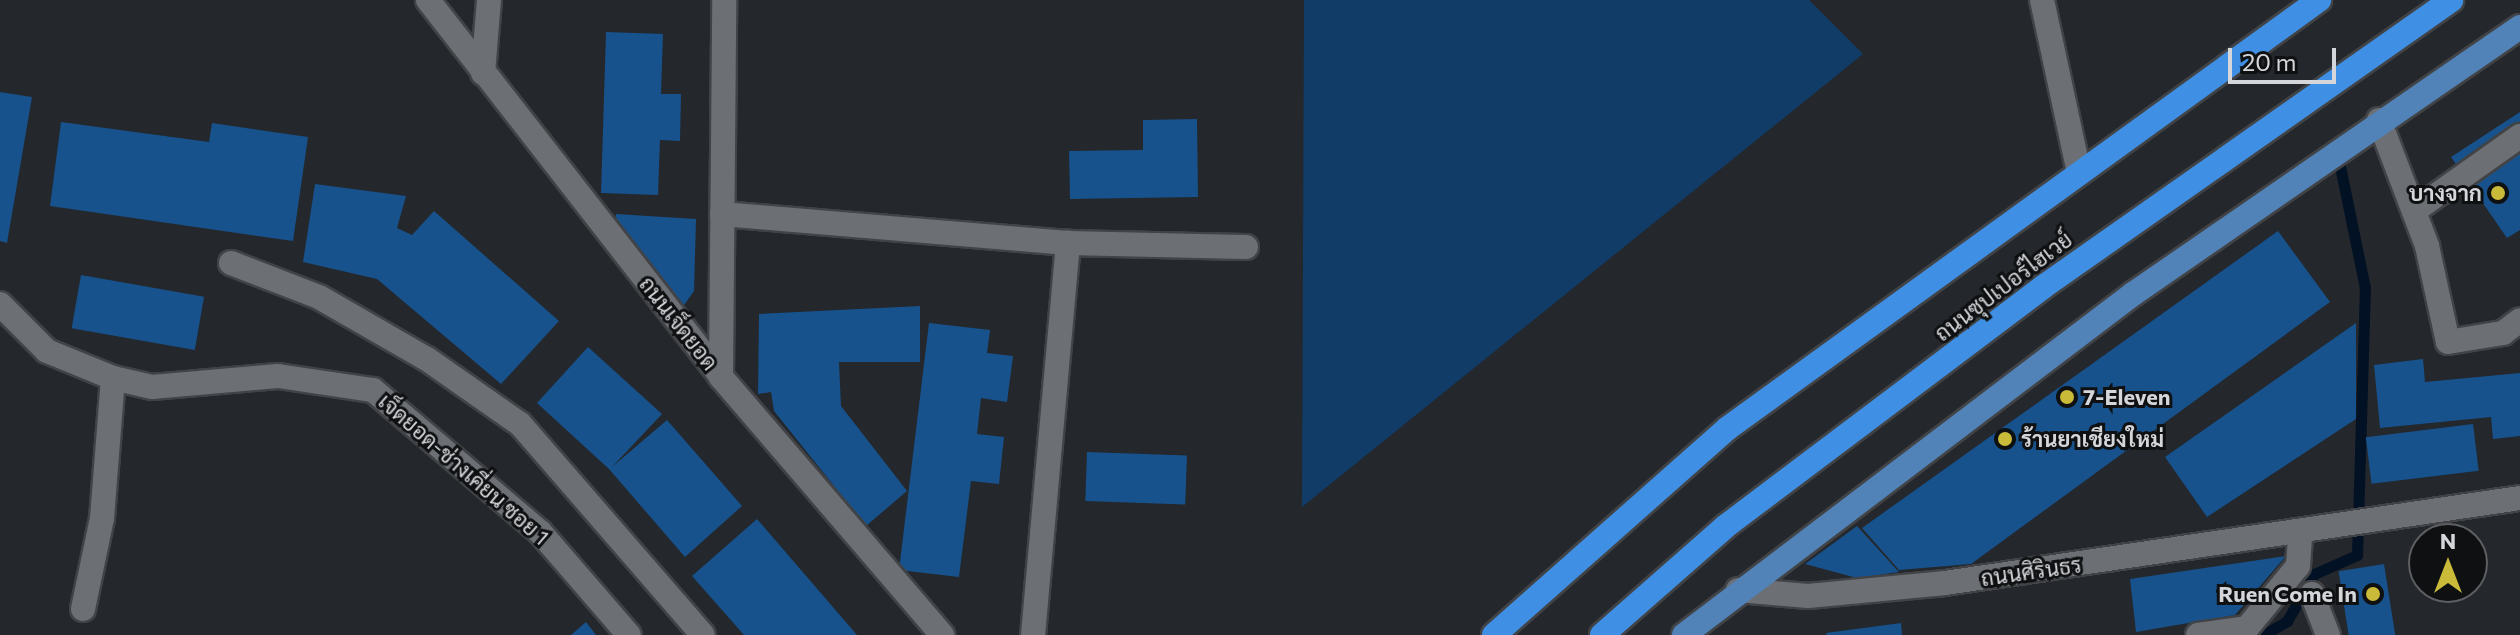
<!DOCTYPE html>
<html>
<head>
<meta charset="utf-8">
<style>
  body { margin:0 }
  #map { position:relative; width:2520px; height:635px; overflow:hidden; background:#24272b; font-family:Commissioner,Sarabun,sans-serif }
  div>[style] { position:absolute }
  .green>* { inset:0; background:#113c68 }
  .stream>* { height:11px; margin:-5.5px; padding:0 5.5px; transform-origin:5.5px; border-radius:5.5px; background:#021123 }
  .building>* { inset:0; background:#17528c; transform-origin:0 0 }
  .roads { filter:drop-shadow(2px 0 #414346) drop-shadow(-2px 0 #414346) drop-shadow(0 2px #414346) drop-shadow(0 -2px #414346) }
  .minor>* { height:24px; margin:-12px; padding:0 12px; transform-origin:12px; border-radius:12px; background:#6c7075 }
  .major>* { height:24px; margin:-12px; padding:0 12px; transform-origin:12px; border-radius:12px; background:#5183b8 }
  .highway>* { height:24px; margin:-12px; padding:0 12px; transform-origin:12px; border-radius:12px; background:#3f90e4 }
  .dots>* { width:22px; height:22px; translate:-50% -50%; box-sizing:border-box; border:4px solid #0e1012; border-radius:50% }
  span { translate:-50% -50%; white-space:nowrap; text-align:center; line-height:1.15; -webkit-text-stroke:6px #0e1012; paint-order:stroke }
  .poi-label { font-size:22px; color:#d4d6d9; font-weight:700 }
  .right { translate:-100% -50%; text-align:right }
  .left { translate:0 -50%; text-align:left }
  .street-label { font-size:22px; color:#d4d6d9 }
  .north { position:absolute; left:2408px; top:523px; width:80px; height:80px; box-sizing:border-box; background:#0e1012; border:2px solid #5d5f62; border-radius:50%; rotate:0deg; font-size:22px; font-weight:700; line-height:32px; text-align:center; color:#d4d6d9 }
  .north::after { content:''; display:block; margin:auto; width:28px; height:36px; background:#caba3a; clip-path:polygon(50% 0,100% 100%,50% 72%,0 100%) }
  .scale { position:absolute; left:2228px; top:48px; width:108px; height:36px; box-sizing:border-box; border:4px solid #d4d6d9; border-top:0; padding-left:10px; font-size:24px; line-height:28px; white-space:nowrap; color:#d4d6d9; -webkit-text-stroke:6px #0e1012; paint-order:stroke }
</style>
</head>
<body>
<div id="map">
  <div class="green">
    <i style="clip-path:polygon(1304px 0,1809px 0,1863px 54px,1302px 507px)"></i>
  </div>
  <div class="stream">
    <i style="left:2263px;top:635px;width:28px;rotate:-30deg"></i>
    <i style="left:2287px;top:621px;width:54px;rotate:-60.1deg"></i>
    <i style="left:2314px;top:574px;width:47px;rotate:-23.8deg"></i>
    <i style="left:2357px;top:555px;width:267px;rotate:-88.3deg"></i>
    <i style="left:2365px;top:288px;width:134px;rotate:-101.6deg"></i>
  </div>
  <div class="building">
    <i style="clip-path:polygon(606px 32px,663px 34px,661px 94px,681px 94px,680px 141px,660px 140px,658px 195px,601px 193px)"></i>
    <i style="clip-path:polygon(0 92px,32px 97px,7px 243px,0 241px)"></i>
    <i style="clip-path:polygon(2520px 112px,2520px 230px,2507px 238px,2451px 157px)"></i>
    <i style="clip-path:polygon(1197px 119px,1198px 197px,1070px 199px,1069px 151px,1143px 150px,1143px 120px)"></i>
    <i style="clip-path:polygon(61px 122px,209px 142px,212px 123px,308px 137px,293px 241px,50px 206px)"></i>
    <i style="clip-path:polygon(315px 184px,406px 196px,397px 228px,412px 235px,434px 211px,559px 321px,501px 384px,377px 279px,303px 262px)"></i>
    <i style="clip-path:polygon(616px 214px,696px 219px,694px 291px,675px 318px,613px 235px)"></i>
    <i style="clip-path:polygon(2278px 231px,2330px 302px,1971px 564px,1899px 570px,1862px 528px)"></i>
    <i style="left:81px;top:275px;width:125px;height:54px;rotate:10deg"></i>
    <i style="clip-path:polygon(920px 306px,920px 362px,839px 362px,841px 406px,907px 491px,866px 526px,774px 411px,771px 392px,758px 394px,759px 314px)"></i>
    <i style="clip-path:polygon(929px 323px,990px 330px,987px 353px,1013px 356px,1007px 402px,981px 398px,977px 434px,1004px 437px,999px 484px,971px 481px,959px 577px,899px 570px)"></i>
    <i style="clip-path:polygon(2356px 323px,2356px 419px,2207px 517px,2165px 457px)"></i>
    <i style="clip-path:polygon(588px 347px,662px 414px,612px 467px,667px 420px,742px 506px,685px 557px,609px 469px,537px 403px)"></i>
    <i style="clip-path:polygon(2423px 359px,2425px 382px,2520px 373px,2520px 436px,2493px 439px,2491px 417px,2380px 428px,2374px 365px)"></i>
    <i style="left:2473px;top:424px;width:47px;height:108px;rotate:83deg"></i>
    <i style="left:1087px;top:452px;width:100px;height:49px;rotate:2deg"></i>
    <i style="clip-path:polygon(757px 519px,857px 635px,744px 635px,692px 576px)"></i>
    <i style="clip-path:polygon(1857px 526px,1899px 572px,1857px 578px,1805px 564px)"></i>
    <i style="clip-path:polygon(2286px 556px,2235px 615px,2136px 632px,2130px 579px)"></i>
    <i style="left:2384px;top:564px;width:72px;height:46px;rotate:81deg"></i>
    <i style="clip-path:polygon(586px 622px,596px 635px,571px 635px)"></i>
    <i style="clip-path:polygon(1901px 623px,1902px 635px,1827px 635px,1826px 633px)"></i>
  </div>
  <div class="roads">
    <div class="minor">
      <i style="left:428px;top:0;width:477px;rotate:52.1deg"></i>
      <i style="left:721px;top:377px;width:340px;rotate:49.4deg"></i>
      <i style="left:2042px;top:0;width:172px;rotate:77.9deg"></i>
      <i style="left:483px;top:73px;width:73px;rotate:-85.3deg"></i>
      <i style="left:2379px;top:120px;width:135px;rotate:69.1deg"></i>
      <i style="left:2427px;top:246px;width:98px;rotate:77.7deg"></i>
      <i style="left:2448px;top:342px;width:56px;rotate:-9.3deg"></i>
      <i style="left:2503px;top:333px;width:21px;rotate:-37deg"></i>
      <i style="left:2414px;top:211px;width:130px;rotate:-35.3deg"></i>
      <i style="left:722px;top:214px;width:347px;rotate:4.8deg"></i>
      <i style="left:1068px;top:243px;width:178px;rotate:1.3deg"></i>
      <i style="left:231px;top:263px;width:94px;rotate:21.1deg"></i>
      <i style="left:319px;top:297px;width:125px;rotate:29.9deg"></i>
      <i style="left:427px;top:359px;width:113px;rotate:35deg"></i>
      <i style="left:520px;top:424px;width:279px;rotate:49.1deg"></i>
      <i style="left:0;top:304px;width:66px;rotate:45deg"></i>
      <i style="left:47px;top:351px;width:71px;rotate:22.2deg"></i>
      <i style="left:113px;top:378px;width:40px;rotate:13deg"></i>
      <i style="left:152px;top:387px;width:126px;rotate:-5deg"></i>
      <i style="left:278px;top:376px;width:96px;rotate:8.4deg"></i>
      <i style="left:373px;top:390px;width:219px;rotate:40.4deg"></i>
      <i style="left:540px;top:532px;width:136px;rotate:49.2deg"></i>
      <i style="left:721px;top:377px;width:377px;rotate:-89.5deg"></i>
      <i style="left:1738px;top:590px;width:70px;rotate:4.9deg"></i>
      <i style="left:1808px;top:596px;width:138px;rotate:-5.4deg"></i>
      <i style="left:1945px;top:583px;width:581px;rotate:-8.41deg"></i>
      <i style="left:2312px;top:594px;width:44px;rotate:68.7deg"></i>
      <i style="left:83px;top:609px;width:93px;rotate:-78.2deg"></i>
      <i style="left:102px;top:518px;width:140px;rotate:-85.5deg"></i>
      <i style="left:1033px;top:635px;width:394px;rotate:-84.9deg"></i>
      <i style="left:2198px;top:635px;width:49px;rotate:-8.1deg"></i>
      <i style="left:2247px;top:628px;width:80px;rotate:-50.6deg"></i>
      <i style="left:2298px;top:566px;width:31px;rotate:-86deg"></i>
    </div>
    <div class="major">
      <i style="left:1684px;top:635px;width:564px;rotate:-37.22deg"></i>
      <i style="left:2133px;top:294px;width:470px;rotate:-34.6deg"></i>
    </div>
    <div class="highway">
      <i style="left:1494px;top:635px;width:312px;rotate:-41.5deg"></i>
      <i style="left:1728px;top:428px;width:730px;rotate:-35.91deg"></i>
      <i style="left:1602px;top:635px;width:165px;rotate:-41.3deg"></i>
      <i style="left:1726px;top:526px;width:397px;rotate:-37deg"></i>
      <i style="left:2043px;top:287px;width:499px;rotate:-35.1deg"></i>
    </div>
  </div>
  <div class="dots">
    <i style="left:2498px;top:193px;background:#caba3a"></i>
    <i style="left:2067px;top:397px;background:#caba3a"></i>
    <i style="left:2005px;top:439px;background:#caba3a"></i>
    <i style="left:2373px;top:594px;background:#caba3a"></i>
  </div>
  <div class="poi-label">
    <span class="right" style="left:2482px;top:193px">บางจาก</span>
    <span class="left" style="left:2083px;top:397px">7-Eleven</span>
    <span class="left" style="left:2021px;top:439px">ร้านยาเชียงใหม่</span>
    <span class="right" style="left:2357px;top:594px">Ruen Come In</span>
  </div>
  <div class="street-label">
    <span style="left:2003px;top:286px;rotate:-37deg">ถนนซุปเปอร์ไฮเวย์</span>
    <span style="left:679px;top:323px;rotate:52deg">ถนนเจ็ดยอด</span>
    <span style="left:464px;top:469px;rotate:41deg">เจ็ดยอด-ช่างเคี่ยน ซอย 1</span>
    <span style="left:2031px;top:571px;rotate:-8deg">ถนนศิรินธร</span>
  </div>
  <div class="north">N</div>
  <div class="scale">20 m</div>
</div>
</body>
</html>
